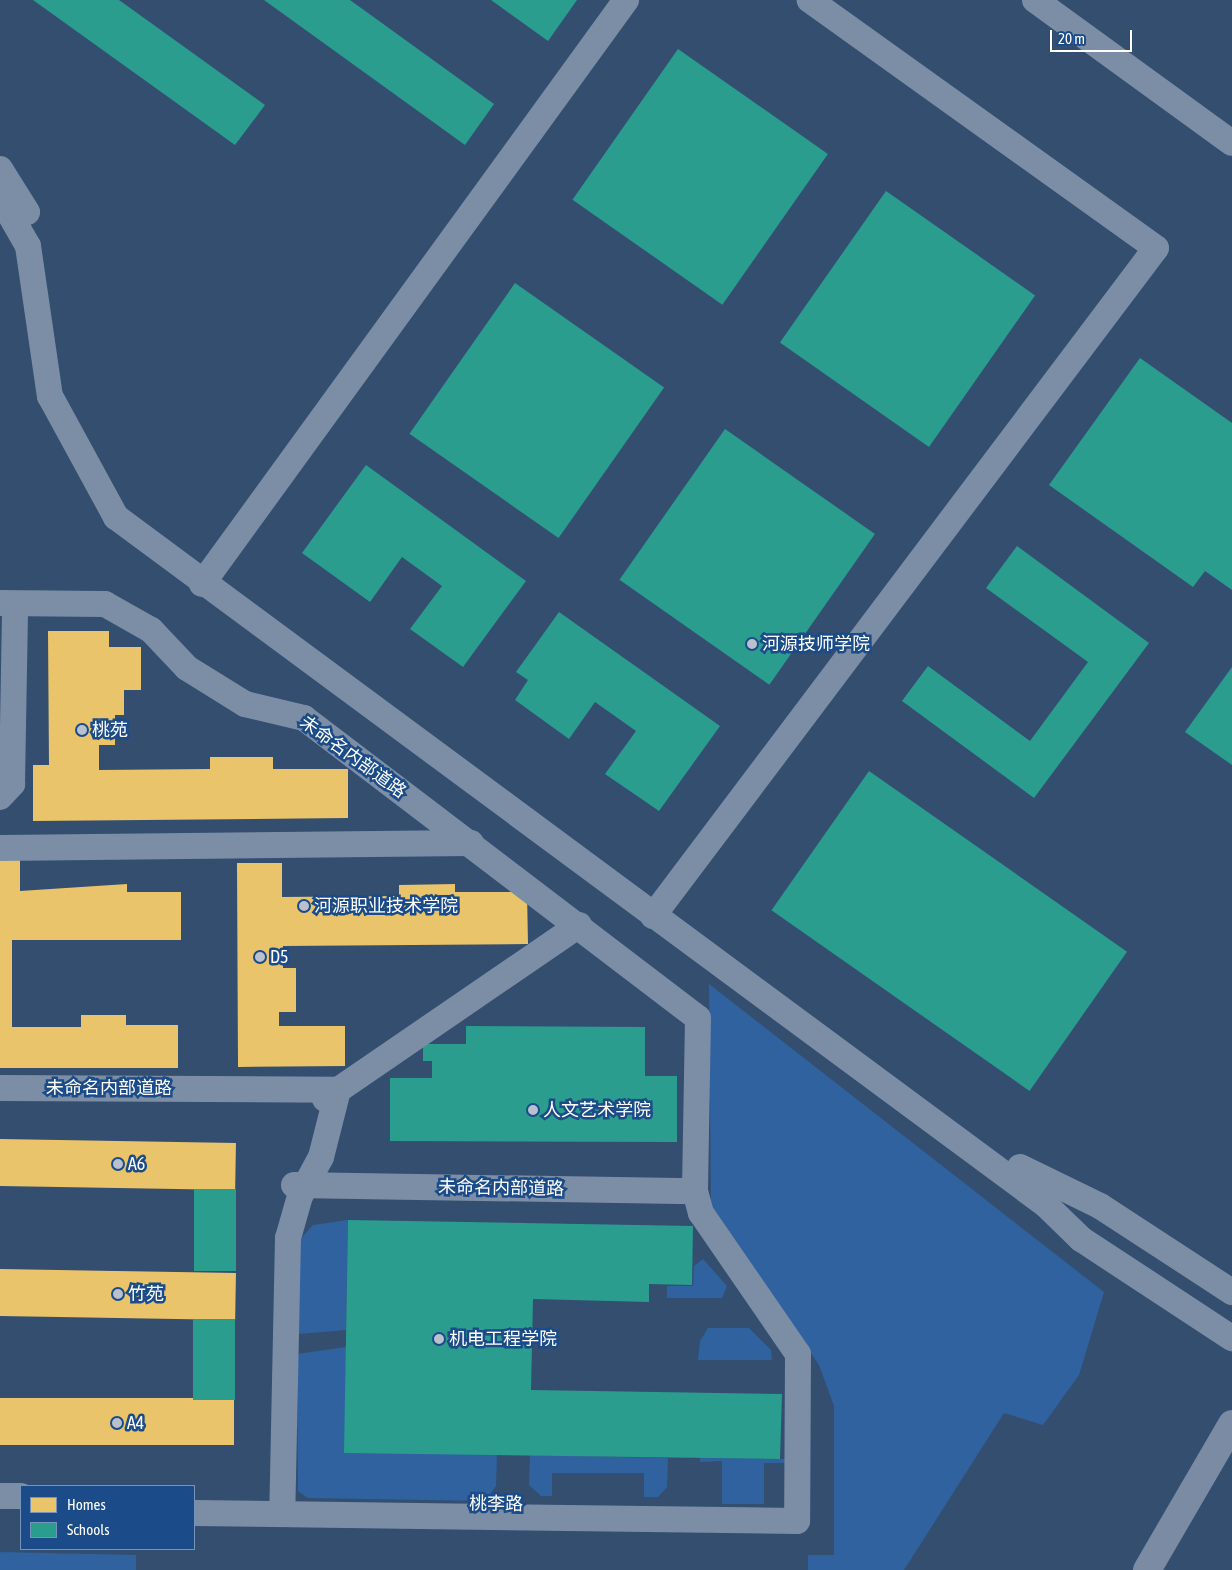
<!DOCTYPE html>
<html>
<head>
<meta charset="utf-8">
<style>
  body { margin:0 }
  #map { position:relative; width:1232px; height:1570px; overflow:hidden; background:#344e70; font-family:"Asap Condensed","Noto Sans SC",sans-serif }
  div>[style] { position:absolute }
  .green>* { inset:0; background:#2f629f }
  .homes>* { inset:0; background:#e9c46a; transform-origin:0 0 }
  .schools>* { inset:0; background:#2a9d8f; transform-origin:0 0 }
  .minor>* { height:26px; margin:-13px; padding:0 13px; transform-origin:13px; border-radius:13px; background:#7b8ea5 }
  .primary>* { height:28px; margin:-14px; padding:0 14px; transform-origin:14px; border-radius:14px; background:#7a8ba3 }
  .dots>* { width:14px; height:14px; translate:-50% -50%; box-sizing:border-box; border:2px solid #1b4b88; border-radius:50% }
  span { translate:-50% -50%; white-space:nowrap; text-align:center; line-height:1.15; -webkit-text-stroke:5px #1b4b88; paint-order:stroke }
  .poi-label { font-size:18px; color:#fff }
  .left { translate:0 -50%; text-align:left }
  .street-label { font-size:18px; color:#fff }
  .legend { position:absolute; left:20px; top:1485px; width:175px; height:65px; box-sizing:border-box; background:#1b4b88; border:1px solid #7693b8; margin:0; padding:6px 9px; list-style:none; font-size:15px; color:#fff }
  .legend li { display:flex; align-items:center; gap:10px; height:25px }
  .legend b { width:25px; border:1px solid #7693b8 }
  .scale { position:absolute; left:1050px; top:30px; width:82px; height:22px; box-sizing:border-box; border:2px solid #fff; border-top:0; padding-left:6px; font-size:15px; line-height:18px; white-space:nowrap; color:#fff; -webkit-text-stroke:4px #1b4b88; paint-order:stroke }
</style>
</head>
<body>
<div id="map">
  <div class="green">
    <i style="clip-path:polygon(709px 984px,1104px 1292px,1079px 1375px,1043px 1425px,1004px 1413px,904px 1570px,808px 1570px,808px 1555px,834px 1555px,834px 1406px,819px 1365px,711px 1207px)"></i>
    <i style="clip-path:polygon(348px 1220px,346px 1330px,299px 1334px,296px 1250px,303px 1236px,313px 1225px)"></i>
    <i style="clip-path:polygon(703px 1259px,727px 1286px,722px 1298px,667px 1298px,667px 1286px,693px 1286px,694px 1266px)"></i>
    <i style="clip-path:polygon(708px 1328px,749px 1328px,771px 1350px,772px 1360px,698px 1360px,700px 1341px)"></i>
    <i style="clip-path:polygon(346px 1347px,497px 1455px,496px 1486px,485px 1501px,308px 1498px,298px 1491px,297px 1354px)"></i>
    <i style="clip-path:polygon(530px 1455px,668px 1458px,667px 1487px,658px 1497px,644px 1497px,644px 1473px,552px 1473px,552px 1496px,541px 1496px,529px 1485px)"></i>
    <i style="clip-path:polygon(700px 1458px,785px 1459px,785px 1463px,764px 1463px,764px 1504px,722px 1504px,722px 1461px,700px 1462px)"></i>
    <i style="clip-path:polygon(0 1552px,136px 1555px,136px 1570px,0 1570px)"></i>
  </div>
  <div class="homes">
    <i style="clip-path:polygon(48px 631px,109px 631px,109px 647px,141px 647px,141px 690px,124px 690px,124px 715px,115px 715px,115px 745px,99px 745px,99px 770px,210px 769px,210px 757px,273px 757px,273px 769px,348px 769px,348px 818px,33px 821px,33px 765px,49px 765px)"></i>
    <i style="clip-path:polygon(0 860px,20px 860px,20px 891px,127px 884px,127px 892px,181px 892px,181px 940px,12px 940px,12px 1027px,81px 1027px,81px 1015px,126px 1015px,126px 1025px,178px 1025px,178px 1068px,0 1068px)"></i>
    <i style="clip-path:polygon(237px 863px,282px 863px,282px 897px,399px 896px,399px 885px,455px 884px,455px 892px,527px 892px,528px 944px,283px 946px,283px 968px,296px 968px,296px 1012px,279px 1012px,279px 1026px,345px 1026px,345px 1066px,238px 1067px)"></i>
    <i style="left:0;top:1139px;width:236px;height:47px;rotate:1deg"></i>
    <i style="left:0;top:1269px;width:236px;height:47px;rotate:1deg"></i>
    <i style="left:0;top:1398px;width:234px;height:47px"></i>
  </div>
  <div class="schools">
    <i style="clip-path:polygon(33px 0,119px 0,265px 105px,235px 145px)"></i>
    <i style="clip-path:polygon(264px 0,350px 0,494px 104px,465px 145px)"></i>
    <i style="clip-path:polygon(491px 0,577px 0,548px 41px)"></i>
    <i style="left:678px;top:49px;width:183px;height:184px;rotate:35deg"></i>
    <i style="left:886px;top:191px;width:182px;height:185px;rotate:35deg"></i>
    <i style="left:515px;top:283px;width:182px;height:184px;rotate:35deg"></i>
    <i style="clip-path:polygon(1140px 358px,1232px 423px,1232px 590px,1205px 571px,1193px 587px,1049px 485px)"></i>
    <i style="left:725px;top:429px;width:183px;height:184px;rotate:35deg"></i>
    <i style="clip-path:polygon(366px 465px,526px 581px,463px 667px,410px 629px,442px 586px,402px 557px,370px 602px,302px 553px)"></i>
    <i style="clip-path:polygon(1017px 546px,1149px 643px,1034px 798px,902px 701px,928px 666px,1030px 741px,1088px 662px,986px 588px)"></i>
    <i style="clip-path:polygon(559px 612px,720px 726px,659px 811px,605px 774px,636px 731px,595px 702px,569px 739px,515px 700px,528px 680px,516px 672px)"></i>
    <i style="clip-path:polygon(1232px 667px,1232px 765px,1185px 732px)"></i>
    <i style="left:869px;top:771px;width:315px;height:170px;rotate:35deg"></i>
    <i style="clip-path:polygon(466px 1026px,645px 1027px,645px 1076px,677px 1076px,677px 1142px,390px 1141px,390px 1078px,432px 1078px,432px 1061px,423px 1061px,423px 1044px,466px 1044px)"></i>
    <i style="left:194px;top:1189px;width:42px;height:82px"></i>
    <i style="clip-path:polygon(348px 1220px,693px 1226px,692px 1285px,649px 1284px,649px 1302px,533px 1299px,531px 1390px,782px 1394px,780px 1459px,344px 1453px)"></i>
    <i style="left:193px;top:1319px;width:42px;height:81px"></i>
  </div>
  <div class="minor">
    <i style="left:1035px;top:0;width:243px;rotate:36deg"></i>
    <i style="left:0;top:169px;width:51px;rotate:57.9deg"></i>
    <i style="left:0;top:197px;width:56px;rotate:60.3deg"></i>
    <i style="left:28px;top:246px;width:152px;rotate:81.7deg"></i>
    <i style="left:50px;top:396px;width:138px;rotate:61.4deg"></i>
    <i style="left:116px;top:517px;width:1157px;rotate:36.49deg"></i>
    <i style="left:1046px;top:1205px;width:49px;rotate:44.2deg"></i>
    <i style="left:1081px;top:1239px;width:181px;rotate:33.3deg"></i>
    <i style="left:202px;top:584px;width:722px;rotate:-54.02deg"></i>
    <i style="left:0;top:603px;width:105px;rotate:0.5deg"></i>
    <i style="left:105px;top:604px;width:53px;rotate:29.5deg"></i>
    <i style="left:151px;top:630px;width:52px;rotate:46.5deg"></i>
    <i style="left:187px;top:668px;width:68px;rotate:31.8deg"></i>
    <i style="left:245px;top:704px;width:61px;rotate:13.3deg"></i>
    <i style="left:304px;top:718px;width:495px;rotate:37.3deg"></i>
    <i style="left:698px;top:1018px;width:173px;rotate:91deg"></i>
    <i style="left:695px;top:1191px;width:23px;rotate:75deg"></i>
    <i style="left:701px;top:1213px;width:171px;rotate:55.5deg"></i>
    <i style="left:798px;top:1354px;width:167px;rotate:90.3deg"></i>
    <i style="left:797px;top:1521px;width:603px;rotate:-179.24deg"></i>
    <i style="left:0;top:797px;width:18px;rotate:-47deg"></i>
    <i style="left:12px;top:784px;width:180px;rotate:-89deg"></i>
    <i style="left:0;top:848px;width:471px;rotate:-0.6deg"></i>
    <i style="left:653px;top:916px;width:836px;rotate:-53.02deg"></i>
    <i style="left:1156px;top:248px;width:426px;rotate:-144.4deg"></i>
    <i style="left:0;top:1088px;width:338px;rotate:0.3deg"></i>
    <i style="left:338px;top:1090px;width:69px;rotate:104.2deg"></i>
    <i style="left:321px;top:1157px;width:44px;rotate:118.3deg"></i>
    <i style="left:300px;top:1196px;width:44px;rotate:105.9deg"></i>
    <i style="left:288px;top:1238px;width:276px;rotate:91.2deg"></i>
    <i style="left:325px;top:1099px;width:308px;rotate:-34.4deg"></i>
    <i style="left:1020px;top:1167px;width:89px;rotate:26deg"></i>
    <i style="left:1100px;top:1206px;width:158px;rotate:33.1deg"></i>
    <i style="left:294px;top:1185px;width:401px;rotate:0.9deg"></i>
    <i style="left:0;top:1496px;width:21px"></i>
  </div>
  <div class="primary">
    <i style="left:1147px;top:1570px;width:169px;rotate:-59.8deg"></i>
  </div>
  <div class="dots">
    <i style="left:752px;top:644px;background:#b8c1cd"></i>
    <i style="left:82px;top:730px;background:#b8c1cd"></i>
    <i style="left:304px;top:906px;background:#b8c1cd"></i>
    <i style="left:260px;top:957px;background:#b8c1cd"></i>
    <i style="left:533px;top:1110px;background:#b8c1cd"></i>
    <i style="left:118px;top:1164px;background:#b8c1cd"></i>
    <i style="left:118px;top:1294px;background:#b8c1cd"></i>
    <i style="left:439px;top:1339px;background:#b8c1cd"></i>
    <i style="left:117px;top:1423px;background:#b8c1cd"></i>
  </div>
  <div class="poi-label">
    <span class="left" style="left:762px;top:644px">河源技师学院</span>
    <span class="left" style="left:92px;top:730px">桃苑</span>
    <span class="left" style="left:314px;top:906px">河源职业技术学院</span>
    <span class="left" style="left:270px;top:957px">D5</span>
    <span class="left" style="left:543px;top:1110px">人文艺术学院</span>
    <span class="left" style="left:128px;top:1164px">A6</span>
    <span class="left" style="left:128px;top:1294px">竹苑</span>
    <span class="left" style="left:449px;top:1339px">机电工程学院</span>
    <span class="left" style="left:127px;top:1423px">A4</span>
  </div>
  <div class="street-label">
    <span style="left:353px;top:757px;rotate:36deg">未命名内部道路</span>
    <span style="left:109px;top:1088px">未命名内部道路</span>
    <span style="left:501px;top:1188px;rotate:1deg">未命名内部道路</span>
    <span style="left:496px;top:1504px;rotate:1deg">桃李路</span>
  </div>
  <ul class="legend">
  <li><b style="height:14px;background:#e9c46a"></b>Homes</li>
  <li><b style="height:14px;background:#2a9d8f"></b>Schools</li>
  </ul>
  <div class="scale">20 m</div>
</div>
</body>
</html>
